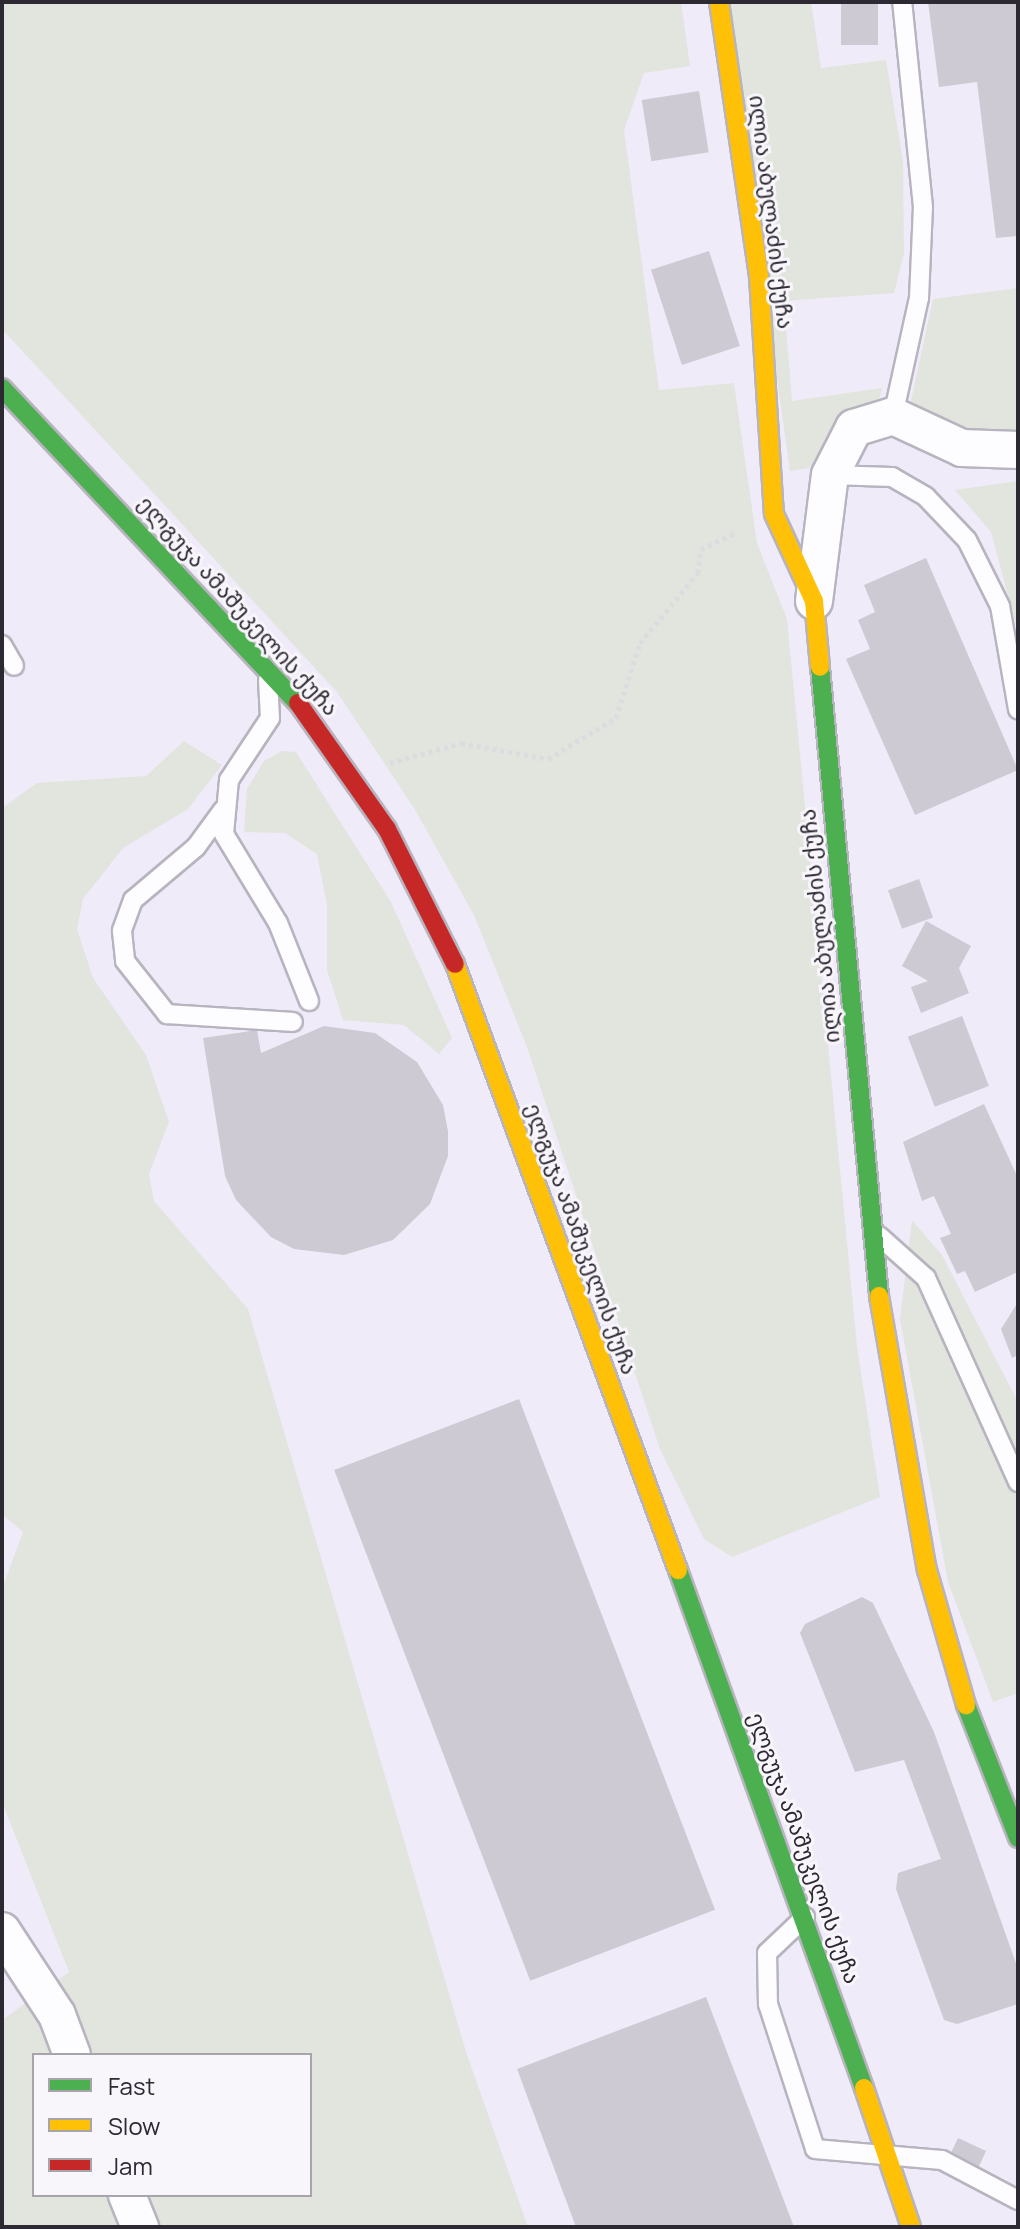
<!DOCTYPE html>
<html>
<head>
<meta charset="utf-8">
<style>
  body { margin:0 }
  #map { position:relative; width:1020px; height:2229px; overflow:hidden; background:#f0ebf8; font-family:Manrope,"Noto Sans Georgian",sans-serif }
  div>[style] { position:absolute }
  .green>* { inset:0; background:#e1e5dd }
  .building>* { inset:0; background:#cecad4; transform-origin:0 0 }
  .path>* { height:5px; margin-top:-2.5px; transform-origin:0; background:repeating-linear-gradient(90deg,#dcdbdf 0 4px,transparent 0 8px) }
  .roads { filter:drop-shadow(2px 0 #b8b4bf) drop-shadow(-2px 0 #b8b4bf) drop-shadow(0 2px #b8b4bf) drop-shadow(0 -2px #b8b4bf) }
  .lane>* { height:18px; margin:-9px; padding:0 9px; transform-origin:9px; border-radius:9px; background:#fdfcfe }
  .street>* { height:36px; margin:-18px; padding:0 18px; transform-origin:18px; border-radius:18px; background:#fdfcfe }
  .fast>* { height:18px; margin:-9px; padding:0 9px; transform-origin:9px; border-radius:9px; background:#4caf50 }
  .slow>* { height:18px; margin:-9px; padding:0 9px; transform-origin:9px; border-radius:9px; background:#ffc107 }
  .jam>* { height:18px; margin:-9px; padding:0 9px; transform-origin:9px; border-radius:9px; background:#c62828 }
  span { translate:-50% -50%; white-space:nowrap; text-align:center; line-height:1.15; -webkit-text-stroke:6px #f8f6fb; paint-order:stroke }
  .street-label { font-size:22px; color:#2d2933 }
  .frame { position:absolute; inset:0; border:4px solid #2d2933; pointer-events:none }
  .legend { position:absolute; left:32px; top:2053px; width:280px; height:144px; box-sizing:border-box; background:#f8f6fb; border:2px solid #a7a4ab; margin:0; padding:10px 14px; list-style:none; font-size:24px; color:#2d2933 }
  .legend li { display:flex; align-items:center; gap:16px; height:40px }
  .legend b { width:40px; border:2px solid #a7a4ab }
</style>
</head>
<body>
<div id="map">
  <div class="green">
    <i style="clip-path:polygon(2px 2px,681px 2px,690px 66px,644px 73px,624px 130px,659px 390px,734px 383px,757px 543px,787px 619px,857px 1346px,880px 1497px,732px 1557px,704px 1539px,660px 1449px,527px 1047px,474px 915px,414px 808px,337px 692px,2px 329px)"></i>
    <i style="clip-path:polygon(724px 2px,811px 2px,821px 68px,886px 60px,903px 161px,904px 253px,894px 293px,784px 301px,792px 401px,882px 388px,878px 404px,828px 441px,809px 468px,790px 471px)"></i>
    <i style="clip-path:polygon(1018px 288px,1018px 432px,942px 432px,911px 401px,933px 299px)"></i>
    <i style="clip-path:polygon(1018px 481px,1018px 632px,991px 532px,955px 490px)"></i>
    <i style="clip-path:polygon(evenodd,184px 741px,222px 765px,188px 809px,123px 848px,83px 899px,77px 929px,93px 978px,146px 1055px,169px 1122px,149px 1174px,154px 1201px,248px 1309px,467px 2055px,528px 2227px,2px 2227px,2px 2020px,69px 1972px,2px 1802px,2px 1589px,23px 1532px,2px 1514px,2px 808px,37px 783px,146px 776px,184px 741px,34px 2055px,310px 2055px,310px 2195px,34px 2195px,34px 2055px)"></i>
    <i style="clip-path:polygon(282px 751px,296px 752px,391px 902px,452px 1038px,439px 1054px,404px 1025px,343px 1020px,327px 970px,327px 905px,317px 854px,285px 833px,244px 832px,247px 789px,264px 761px)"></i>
    <i style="clip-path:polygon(912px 1220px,942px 1255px,1018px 1402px,1018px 1693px,993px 1702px,948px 1582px,900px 1319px)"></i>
  </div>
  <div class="building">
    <i style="left:841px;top:2px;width:37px;height:43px"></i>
    <i style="clip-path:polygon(928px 2px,1018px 2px,1018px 236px,996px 238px,977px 82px,939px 87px)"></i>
    <i style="left:699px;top:91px;width:62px;height:58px;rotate:81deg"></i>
    <i style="left:709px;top:251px;width:100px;height:61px;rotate:72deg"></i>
    <i style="clip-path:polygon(926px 558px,1018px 770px,915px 815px,846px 659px,870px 649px,858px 620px,875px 612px,864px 585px)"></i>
    <i style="left:919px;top:879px;width:41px;height:33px;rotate:70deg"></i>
    <i style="clip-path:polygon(926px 921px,971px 946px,959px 968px,969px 993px,921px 1013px,911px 987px,928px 981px,902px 966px)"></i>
    <i style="left:962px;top:1016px;width:75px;height:58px;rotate:69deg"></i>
    <i style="clip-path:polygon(324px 1026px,375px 1033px,417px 1062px,443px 1105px,448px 1131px,448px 1156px,430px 1204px,393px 1240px,344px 1255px,294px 1249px,271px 1237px,236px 1200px,225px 1176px,203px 1038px,257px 1030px,261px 1053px)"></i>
    <i style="clip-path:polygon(984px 1104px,1018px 1178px,1018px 1272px,975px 1292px,965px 1271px,957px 1274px,940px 1238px,951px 1234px,934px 1196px,922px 1201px,903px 1142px)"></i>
    <i style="clip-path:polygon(1018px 1302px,1018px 1355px,1012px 1358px,1001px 1329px)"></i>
    <i style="left:519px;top:1399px;width:547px;height:198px;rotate:69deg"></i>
    <i style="clip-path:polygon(862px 1597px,873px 1603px,934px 1732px,1018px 1969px,1018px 2004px,957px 2024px,944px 2020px,896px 1889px,898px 1873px,941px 1859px,904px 1760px,855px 1772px,800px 1633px,805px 1624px)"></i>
    <i style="clip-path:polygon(706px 1997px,794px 2227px,576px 2227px,517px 2069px)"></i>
    <i style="left:958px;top:2138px;width:31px;height:24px;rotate:25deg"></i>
  </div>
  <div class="path">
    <i style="left:390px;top:763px;width:74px;rotate:-15.7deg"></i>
    <i style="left:461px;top:743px;width:88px;rotate:10.4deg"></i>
    <i style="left:548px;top:759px;width:79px;rotate:-31.1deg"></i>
    <i style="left:616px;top:718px;width:79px;rotate:-72.3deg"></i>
    <i style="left:640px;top:643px;width:91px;rotate:-50.4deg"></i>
    <i style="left:698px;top:573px;width:24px;rotate:-83deg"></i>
    <i style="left:701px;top:549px;width:40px;rotate:-25deg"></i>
  </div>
  <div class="roads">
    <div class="lane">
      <i style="left:893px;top:416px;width:121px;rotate:-77.6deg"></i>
      <i style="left:919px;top:298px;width:91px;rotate:-87.5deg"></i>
      <i style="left:923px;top:207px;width:206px;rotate:-95.8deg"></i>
      <i style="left:830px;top:475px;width:62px;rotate:1.8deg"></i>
      <i style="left:892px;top:477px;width:39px;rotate:30deg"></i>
      <i style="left:926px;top:497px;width:59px;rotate:46.4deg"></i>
      <i style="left:967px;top:540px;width:74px;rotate:63.4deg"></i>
      <i style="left:1000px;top:606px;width:105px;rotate:80.1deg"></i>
      <i style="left:2px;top:645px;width:24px;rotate:60deg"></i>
      <i style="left:268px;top:680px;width:38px;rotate:87deg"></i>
      <i style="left:270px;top:718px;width:74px;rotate:123.5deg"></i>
      <i style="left:229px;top:780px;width:54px;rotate:95.3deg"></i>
      <i style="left:224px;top:834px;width:104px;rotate:58.8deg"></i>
      <i style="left:278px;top:923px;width:84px;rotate:68.3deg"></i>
      <i style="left:223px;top:810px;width:46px;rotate:126.1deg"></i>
      <i style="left:196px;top:847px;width:82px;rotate:139.9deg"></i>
      <i style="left:133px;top:900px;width:33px;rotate:110deg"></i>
      <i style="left:122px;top:931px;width:30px;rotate:84deg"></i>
      <i style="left:125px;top:961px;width:68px;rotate:51.6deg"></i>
      <i style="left:167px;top:1014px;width:126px;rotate:3.6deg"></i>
      <i style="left:879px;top:1236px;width:63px;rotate:41.8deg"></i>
      <i style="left:926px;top:1278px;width:224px;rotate:65.7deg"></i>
      <i style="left:805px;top:1917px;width:52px;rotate:136.5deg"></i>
      <i style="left:767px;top:1953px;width:51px;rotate:88.9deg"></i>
      <i style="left:768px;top:2004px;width:152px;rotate:72deg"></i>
      <i style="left:815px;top:2149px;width:127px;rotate:5deg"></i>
      <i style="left:942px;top:2160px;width:86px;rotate:27.8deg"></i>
    </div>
    <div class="street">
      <i style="left:814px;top:601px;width:127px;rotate:-82.8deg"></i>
      <i style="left:830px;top:475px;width:53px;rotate:-62.9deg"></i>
      <i style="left:854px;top:428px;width:41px;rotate:-17.1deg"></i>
      <i style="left:893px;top:416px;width:76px;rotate:24.9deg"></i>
      <i style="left:962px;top:448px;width:56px;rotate:2deg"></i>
      <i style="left:2px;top:1931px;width:100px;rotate:56.8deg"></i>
      <i style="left:57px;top:2015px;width:43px;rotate:69.4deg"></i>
      <i style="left:127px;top:2195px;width:35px;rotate:68deg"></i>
    </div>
    <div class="fast">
      <i style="left:2px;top:388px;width:432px;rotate:46.8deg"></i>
      <i style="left:820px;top:667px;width:632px;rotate:84.64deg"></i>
      <i style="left:678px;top:1570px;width:550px;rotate:70.25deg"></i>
      <i style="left:966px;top:1705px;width:143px;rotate:68.6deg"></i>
    </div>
    <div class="slow">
      <i style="left:719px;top:2px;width:278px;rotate:81.7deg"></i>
      <i style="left:759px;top:277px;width:237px;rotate:86.4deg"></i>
      <i style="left:774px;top:514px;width:96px;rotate:65.3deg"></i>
      <i style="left:814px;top:601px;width:66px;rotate:84.8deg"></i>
      <i style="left:455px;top:964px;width:646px;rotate:69.8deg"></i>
      <i style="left:879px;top:1296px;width:278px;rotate:80.1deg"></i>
      <i style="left:927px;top:1570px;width:141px;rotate:73.9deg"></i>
      <i style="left:864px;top:2088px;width:147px;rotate:71.3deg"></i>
    </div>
    <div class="jam">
      <i style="left:298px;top:703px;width:154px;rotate:54.8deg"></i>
      <i style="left:387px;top:829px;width:151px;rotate:63.3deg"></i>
    </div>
  </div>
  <div class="street-label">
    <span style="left:771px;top:212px;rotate:83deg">ილია აბულაძის ქუჩა</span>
    <span style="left:238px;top:606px;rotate:48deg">ელგუჯა ამაშუკელის ქუჩა</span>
    <span style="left:820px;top:926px;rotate:-96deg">ილია აბულაძის ქუჩა</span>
    <span style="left:581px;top:1239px;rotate:70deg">ელგუჯა ამაშუკელის ქუჩა</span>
    <span style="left:804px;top:1848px;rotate:70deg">ელგუჯა ამაშუკელის ქუჩა</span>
  </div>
  <div class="frame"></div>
  <ul class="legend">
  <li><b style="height:10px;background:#4caf50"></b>Fast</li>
  <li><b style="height:10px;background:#ffc107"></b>Slow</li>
  <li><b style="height:10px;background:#c62828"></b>Jam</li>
  </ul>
</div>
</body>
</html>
